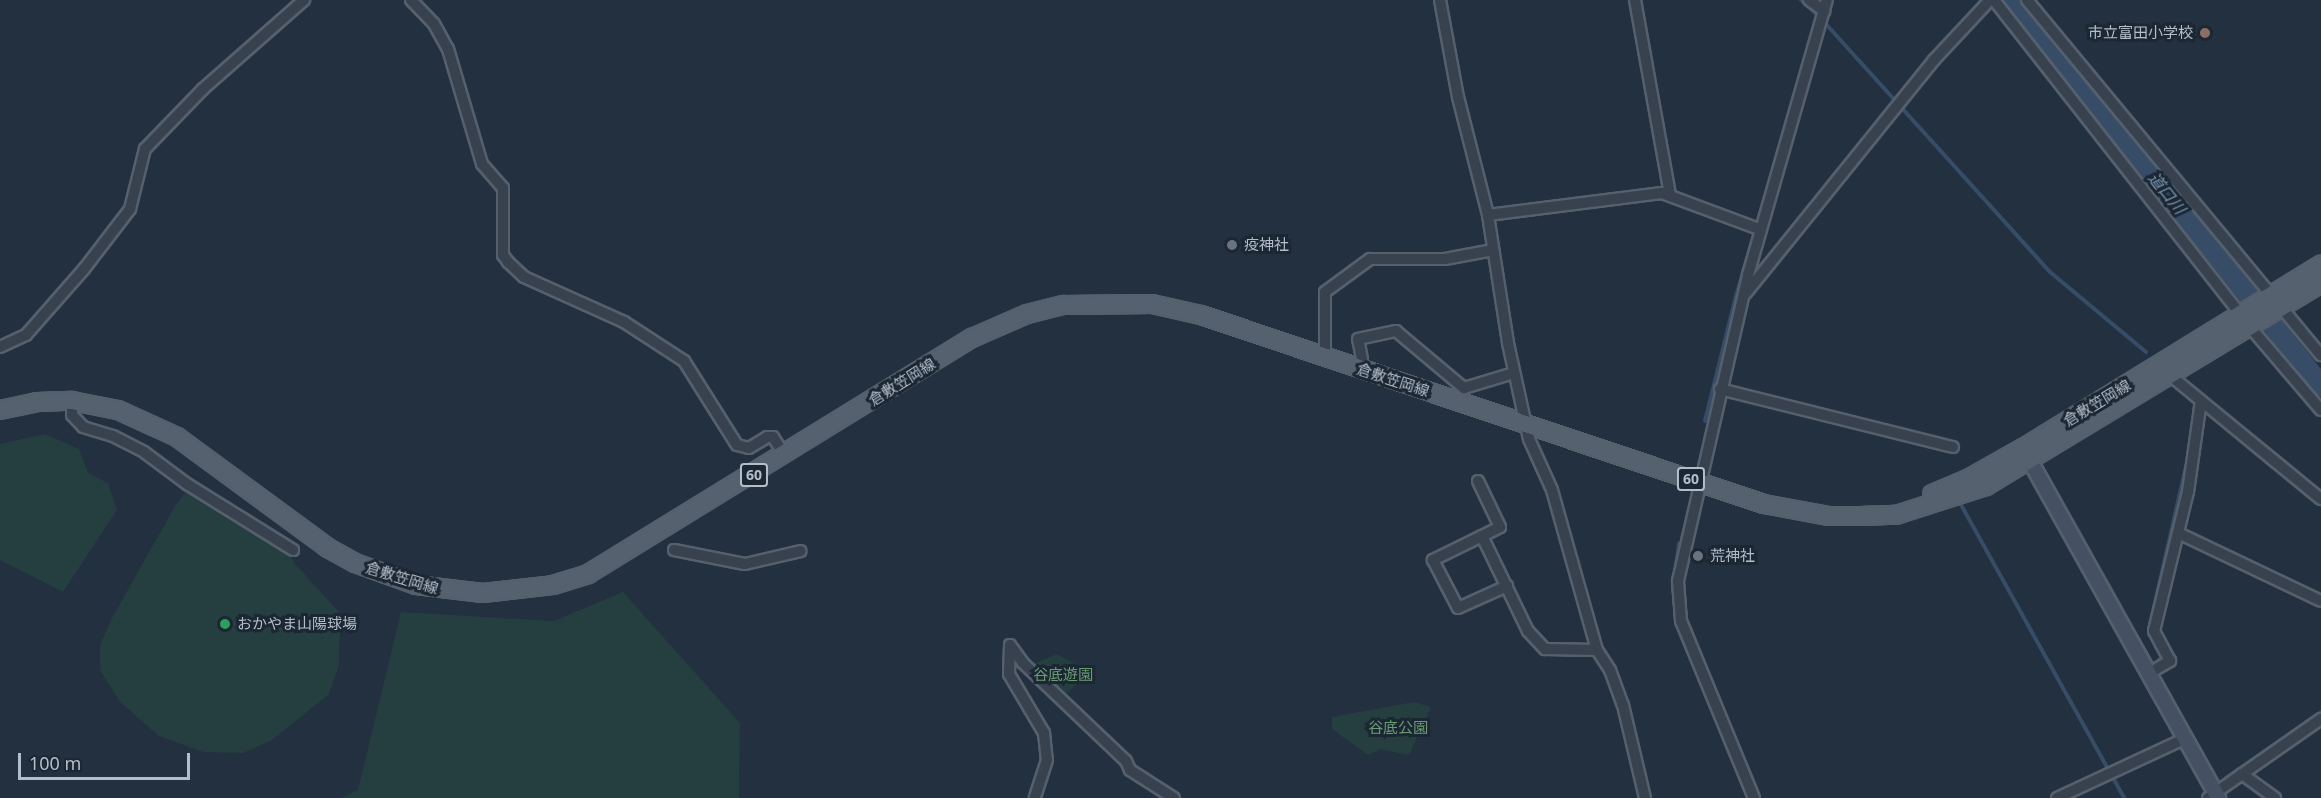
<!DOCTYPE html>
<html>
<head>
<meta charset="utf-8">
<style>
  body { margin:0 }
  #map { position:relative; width:2321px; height:798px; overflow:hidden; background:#23303f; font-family:"Noto Sans","Noto Sans JP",sans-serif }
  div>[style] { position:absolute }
  .green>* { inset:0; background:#253e40 }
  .stream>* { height:4px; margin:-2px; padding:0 2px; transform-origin:2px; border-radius:2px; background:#364c67 }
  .river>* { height:21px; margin:-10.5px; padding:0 10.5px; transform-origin:10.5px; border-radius:10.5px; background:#364c67 }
  .roads { filter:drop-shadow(2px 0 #55606d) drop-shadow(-2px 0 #55606d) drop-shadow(0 2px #55606d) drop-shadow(0 -2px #55606d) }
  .street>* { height:10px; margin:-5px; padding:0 5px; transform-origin:5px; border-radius:5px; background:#38424f }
  .secondary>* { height:14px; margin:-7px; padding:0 7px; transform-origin:7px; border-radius:7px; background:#455162 }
  .primary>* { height:16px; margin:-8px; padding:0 8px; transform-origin:8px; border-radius:8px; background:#55616f }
  .dots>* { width:16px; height:16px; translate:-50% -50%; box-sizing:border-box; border:3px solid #1c2734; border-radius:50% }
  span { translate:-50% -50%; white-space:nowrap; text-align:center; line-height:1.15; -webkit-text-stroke:6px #1c2734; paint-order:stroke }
  .shield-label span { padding:2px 4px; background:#1c2734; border:2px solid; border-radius:4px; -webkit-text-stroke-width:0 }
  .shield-label { font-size:14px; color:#b4bdca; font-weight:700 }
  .poi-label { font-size:15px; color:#b4bdca }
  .right { translate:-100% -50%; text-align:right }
  .left { translate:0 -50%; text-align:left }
  .street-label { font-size:15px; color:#b4bdca }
  .park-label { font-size:15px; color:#6a9c74 }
  .water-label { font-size:16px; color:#7a94b2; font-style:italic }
  .scale { position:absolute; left:18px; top:753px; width:172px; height:27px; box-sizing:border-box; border:3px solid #b4bdca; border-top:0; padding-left:8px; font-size:18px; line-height:21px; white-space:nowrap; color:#b4bdca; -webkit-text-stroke:4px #1c2734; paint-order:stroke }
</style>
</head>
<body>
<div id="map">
  <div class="green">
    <i style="clip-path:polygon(45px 434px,79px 449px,88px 473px,108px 483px,117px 510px,63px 592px,0 560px,0 444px)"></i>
    <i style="clip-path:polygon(192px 492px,289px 553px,295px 564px,340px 613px,339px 665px,329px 694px,272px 740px,243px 753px,203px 752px,159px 736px,120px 702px,100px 670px,100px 645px,112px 618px,175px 506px,185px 493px)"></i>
    <i style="clip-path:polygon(623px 592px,740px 723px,739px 798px,341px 798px,358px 790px,401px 612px,554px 621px)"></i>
    <i style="clip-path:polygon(1057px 654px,1090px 672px,1063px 697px,1031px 665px)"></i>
    <i style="clip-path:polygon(1414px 702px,1431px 707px,1409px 755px,1380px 749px,1368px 755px,1332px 729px,1332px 717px)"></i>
  </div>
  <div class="stream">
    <i style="left:1801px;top:0;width:25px;rotate:42deg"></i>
    <i style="left:1825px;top:23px;width:336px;rotate:47.9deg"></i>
    <i style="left:2050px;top:272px;width:125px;rotate:39.8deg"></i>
    <i style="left:2194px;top:414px;width:16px;rotate:-86deg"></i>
    <i style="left:1705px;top:421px;width:129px;rotate:-76.1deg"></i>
    <i style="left:1736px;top:296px;width:250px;rotate:-73.7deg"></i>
    <i style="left:1960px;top:503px;width:338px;rotate:60.9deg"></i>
    <i style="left:1675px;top:572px;width:29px;rotate:-82deg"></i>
    <i style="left:1673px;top:588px;width:31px;rotate:84deg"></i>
    <i style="left:2151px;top:634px;width:5px;rotate:-112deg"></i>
    <i style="left:2149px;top:629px;width:167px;rotate:-77.2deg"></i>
    <i style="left:2157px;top:662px;width:8px;rotate:-45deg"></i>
    <i style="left:2226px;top:778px;width:116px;rotate:-34.8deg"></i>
    <i style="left:2237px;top:778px;width:35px;rotate:35deg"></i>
  </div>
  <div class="river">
    <i style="left:2014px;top:0;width:493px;rotate:51.5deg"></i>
  </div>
  <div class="roads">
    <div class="street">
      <i style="left:411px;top:0;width:33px;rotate:46deg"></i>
      <i style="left:434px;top:24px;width:29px;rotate:61deg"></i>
      <i style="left:448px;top:49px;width:120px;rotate:73.5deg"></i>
      <i style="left:482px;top:164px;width:32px;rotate:49deg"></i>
      <i style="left:503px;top:188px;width:67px;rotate:90deg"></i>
      <i style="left:503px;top:255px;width:9px;rotate:54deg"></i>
      <i style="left:508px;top:262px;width:22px;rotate:43deg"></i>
      <i style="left:524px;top:277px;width:110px;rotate:24.2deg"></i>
      <i style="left:624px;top:322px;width:72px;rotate:33deg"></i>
      <i style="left:684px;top:361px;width:99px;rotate:57.8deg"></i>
      <i style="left:737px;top:445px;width:12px;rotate:14deg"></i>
      <i style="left:749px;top:448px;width:21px;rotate:-31deg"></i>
      <i style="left:767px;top:437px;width:6px"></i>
      <i style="left:773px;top:437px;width:22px;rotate:58deg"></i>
      <i style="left:1440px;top:0;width:99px;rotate:79.5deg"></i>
      <i style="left:1458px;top:97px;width:122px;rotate:75.7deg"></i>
      <i style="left:1488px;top:215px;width:130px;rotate:81.1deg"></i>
      <i style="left:1508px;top:343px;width:98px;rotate:77.7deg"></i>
      <i style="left:1529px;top:439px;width:56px;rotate:65.7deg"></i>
      <i style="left:1552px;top:490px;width:166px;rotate:74.3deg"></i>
      <i style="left:1597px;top:650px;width:24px;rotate:57deg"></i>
      <i style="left:1610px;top:670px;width:37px;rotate:70deg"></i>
      <i style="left:1623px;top:705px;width:96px;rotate:76.7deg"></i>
      <i style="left:1635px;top:0;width:197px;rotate:79.8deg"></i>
      <i style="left:1809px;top:0;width:19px;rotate:36deg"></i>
      <i style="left:1994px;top:0;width:415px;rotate:51.9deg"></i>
      <i style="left:2250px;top:327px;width:109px;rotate:49.5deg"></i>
      <i style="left:2027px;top:0;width:461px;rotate:50.4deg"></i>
      <i style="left:1488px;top:215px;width:175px;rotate:-7.2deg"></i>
      <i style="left:1662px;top:193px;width:103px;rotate:20.4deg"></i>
      <i style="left:1746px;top:293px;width:299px;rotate:-51.1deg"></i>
      <i style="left:1934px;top:60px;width:82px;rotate:-47deg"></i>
      <i style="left:0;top:347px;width:29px;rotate:-25deg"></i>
      <i style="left:26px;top:335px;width:88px;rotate:-48.7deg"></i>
      <i style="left:84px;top:269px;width:76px;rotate:-52.5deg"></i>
      <i style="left:130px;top:209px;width:62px;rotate:-76deg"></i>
      <i style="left:145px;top:149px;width:83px;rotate:-46deg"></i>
      <i style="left:203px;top:89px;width:135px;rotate:-41.4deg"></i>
      <i style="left:1325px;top:357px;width:65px;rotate:-90deg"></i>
      <i style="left:1325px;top:292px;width:56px;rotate:-36.3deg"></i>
      <i style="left:1370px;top:259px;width:75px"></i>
      <i style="left:1445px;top:259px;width:49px;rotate:-10.6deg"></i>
      <i style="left:1362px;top:359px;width:20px;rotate:-101deg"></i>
      <i style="left:1358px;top:339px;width:39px;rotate:-12deg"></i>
      <i style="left:1396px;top:331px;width:89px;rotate:40deg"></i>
      <i style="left:1464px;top:388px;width:52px;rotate:-16.7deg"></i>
      <i style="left:2171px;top:376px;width:194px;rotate:39.4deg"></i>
      <i style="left:1720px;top:389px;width:240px;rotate:14deg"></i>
      <i style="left:72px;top:401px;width:14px;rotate:90deg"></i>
      <i style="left:72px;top:415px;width:16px;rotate:47deg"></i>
      <i style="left:83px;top:427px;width:31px;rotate:17deg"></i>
      <i style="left:113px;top:436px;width:35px;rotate:27deg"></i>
      <i style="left:144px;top:452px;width:54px;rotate:36.7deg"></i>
      <i style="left:187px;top:484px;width:125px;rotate:31.9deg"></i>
      <i style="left:1478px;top:481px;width:51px;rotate:64.4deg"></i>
      <i style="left:1500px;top:527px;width:20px;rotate:153deg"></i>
      <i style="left:1482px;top:536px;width:106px;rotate:64.2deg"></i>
      <i style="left:1528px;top:631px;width:25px;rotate:47deg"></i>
      <i style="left:1545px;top:649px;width:52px;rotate:1.1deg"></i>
      <i style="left:2178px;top:533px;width:158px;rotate:25.4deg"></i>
      <i style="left:1482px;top:536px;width:55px;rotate:153.9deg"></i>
      <i style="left:1433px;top:560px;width:54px;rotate:62.5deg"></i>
      <i style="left:1458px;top:608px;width:54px;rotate:-24.2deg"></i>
      <i style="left:674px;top:550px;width:72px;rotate:11.2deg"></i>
      <i style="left:745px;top:564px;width:57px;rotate:-13.1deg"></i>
      <i style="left:1010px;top:645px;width:22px;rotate:54deg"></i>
      <i style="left:1023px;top:663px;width:142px;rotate:43.6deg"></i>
      <i style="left:1126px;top:761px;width:10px;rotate:66deg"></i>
      <i style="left:1130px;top:770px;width:52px;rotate:32.5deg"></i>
      <i style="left:1010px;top:645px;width:29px;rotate:92deg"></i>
      <i style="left:1009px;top:674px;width:69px;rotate:59.3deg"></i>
      <i style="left:1044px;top:733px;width:27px;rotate:84deg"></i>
      <i style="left:1047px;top:760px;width:40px;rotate:108deg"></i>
      <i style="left:2148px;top:674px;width:26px;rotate:-31deg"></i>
      <i style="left:2170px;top:661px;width:34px;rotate:-118deg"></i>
      <i style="left:2154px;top:631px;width:143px;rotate:-76.3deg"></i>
      <i style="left:2188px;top:492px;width:92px;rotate:-81.9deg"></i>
      <i style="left:2242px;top:774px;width:41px;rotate:36deg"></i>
      <i style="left:1754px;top:798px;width:191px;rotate:-112.4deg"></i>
      <i style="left:1681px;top:621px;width:40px;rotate:-94.3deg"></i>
      <i style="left:1678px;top:581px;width:314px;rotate:-77.1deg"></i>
      <i style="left:1748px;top:275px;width:286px;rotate:-74deg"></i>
      <i style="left:2057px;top:798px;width:140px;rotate:-24.9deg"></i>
      <i style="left:2208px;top:798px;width:138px;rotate:-35deg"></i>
    </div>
    <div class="secondary">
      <i style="left:2025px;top:452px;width:396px;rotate:60.8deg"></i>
    </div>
    <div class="primary">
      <i style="left:0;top:410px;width:38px;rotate:-12deg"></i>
      <i style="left:37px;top:402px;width:35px;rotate:-2deg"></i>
      <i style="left:72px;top:401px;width:47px;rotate:11.1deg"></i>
      <i style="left:118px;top:410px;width:65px;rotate:24.6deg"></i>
      <i style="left:177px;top:437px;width:187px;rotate:36.3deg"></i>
      <i style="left:328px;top:548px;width:31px;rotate:29deg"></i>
      <i style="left:355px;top:563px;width:65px;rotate:19.8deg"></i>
      <i style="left:416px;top:585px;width:67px;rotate:6.8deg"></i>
      <i style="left:483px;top:593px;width:70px;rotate:-6.5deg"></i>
      <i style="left:553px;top:585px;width:37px;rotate:-17deg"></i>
      <i style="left:588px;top:574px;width:451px;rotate:-31.6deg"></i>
      <i style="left:972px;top:338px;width:60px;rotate:-23.6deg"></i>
      <i style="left:1027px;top:314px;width:38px;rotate:-14deg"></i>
      <i style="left:1064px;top:305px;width:88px;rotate:-0.7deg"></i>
      <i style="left:1152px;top:304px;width:50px;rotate:12.7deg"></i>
      <i style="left:1201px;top:315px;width:594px;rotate:18.56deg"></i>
      <i style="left:1764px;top:504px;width:65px;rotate:10.6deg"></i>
      <i style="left:1828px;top:516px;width:32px"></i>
      <i style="left:1860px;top:516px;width:36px;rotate:-2deg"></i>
      <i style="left:1896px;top:515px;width:95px;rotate:-17.9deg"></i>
      <i style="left:1986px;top:486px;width:392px;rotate:-31.2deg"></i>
      <i style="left:1932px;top:494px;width:39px;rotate:-23deg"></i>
      <i style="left:1968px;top:479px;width:63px;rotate:-29.4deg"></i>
      <i style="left:2023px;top:448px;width:350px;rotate:-31.6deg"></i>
    </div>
  </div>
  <div class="dots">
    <i style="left:2205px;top:33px;background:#8d6e63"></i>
    <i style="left:1232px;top:245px;background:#6b7280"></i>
    <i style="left:1698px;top:556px;background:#6b7280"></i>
    <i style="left:225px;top:624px;background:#2e9e5b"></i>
  </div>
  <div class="shield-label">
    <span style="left:754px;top:475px">60</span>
    <span style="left:1691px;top:479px">60</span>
  </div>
  <div class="poi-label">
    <span class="right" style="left:2193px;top:33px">市立富田小学校</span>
    <span class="left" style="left:1244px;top:245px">疫神社</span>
    <span class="left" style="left:1710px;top:556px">荒神社</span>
    <span class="left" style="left:237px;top:624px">おかやま山陽球場</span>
  </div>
  <div class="street-label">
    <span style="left:1393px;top:380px;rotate:18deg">倉敷笠岡線</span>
    <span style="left:902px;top:382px;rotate:-32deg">倉敷笠岡線</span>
    <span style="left:2097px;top:403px;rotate:-31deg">倉敷笠岡線</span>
    <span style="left:402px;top:578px;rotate:17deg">倉敷笠岡線</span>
  </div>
  <div class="park-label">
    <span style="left:1063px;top:675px">谷底遊園</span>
    <span style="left:1398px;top:728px">谷底公園</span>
  </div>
  <div class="water-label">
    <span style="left:2167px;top:193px;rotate:51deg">道口川</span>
  </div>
  <div class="scale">100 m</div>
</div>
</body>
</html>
